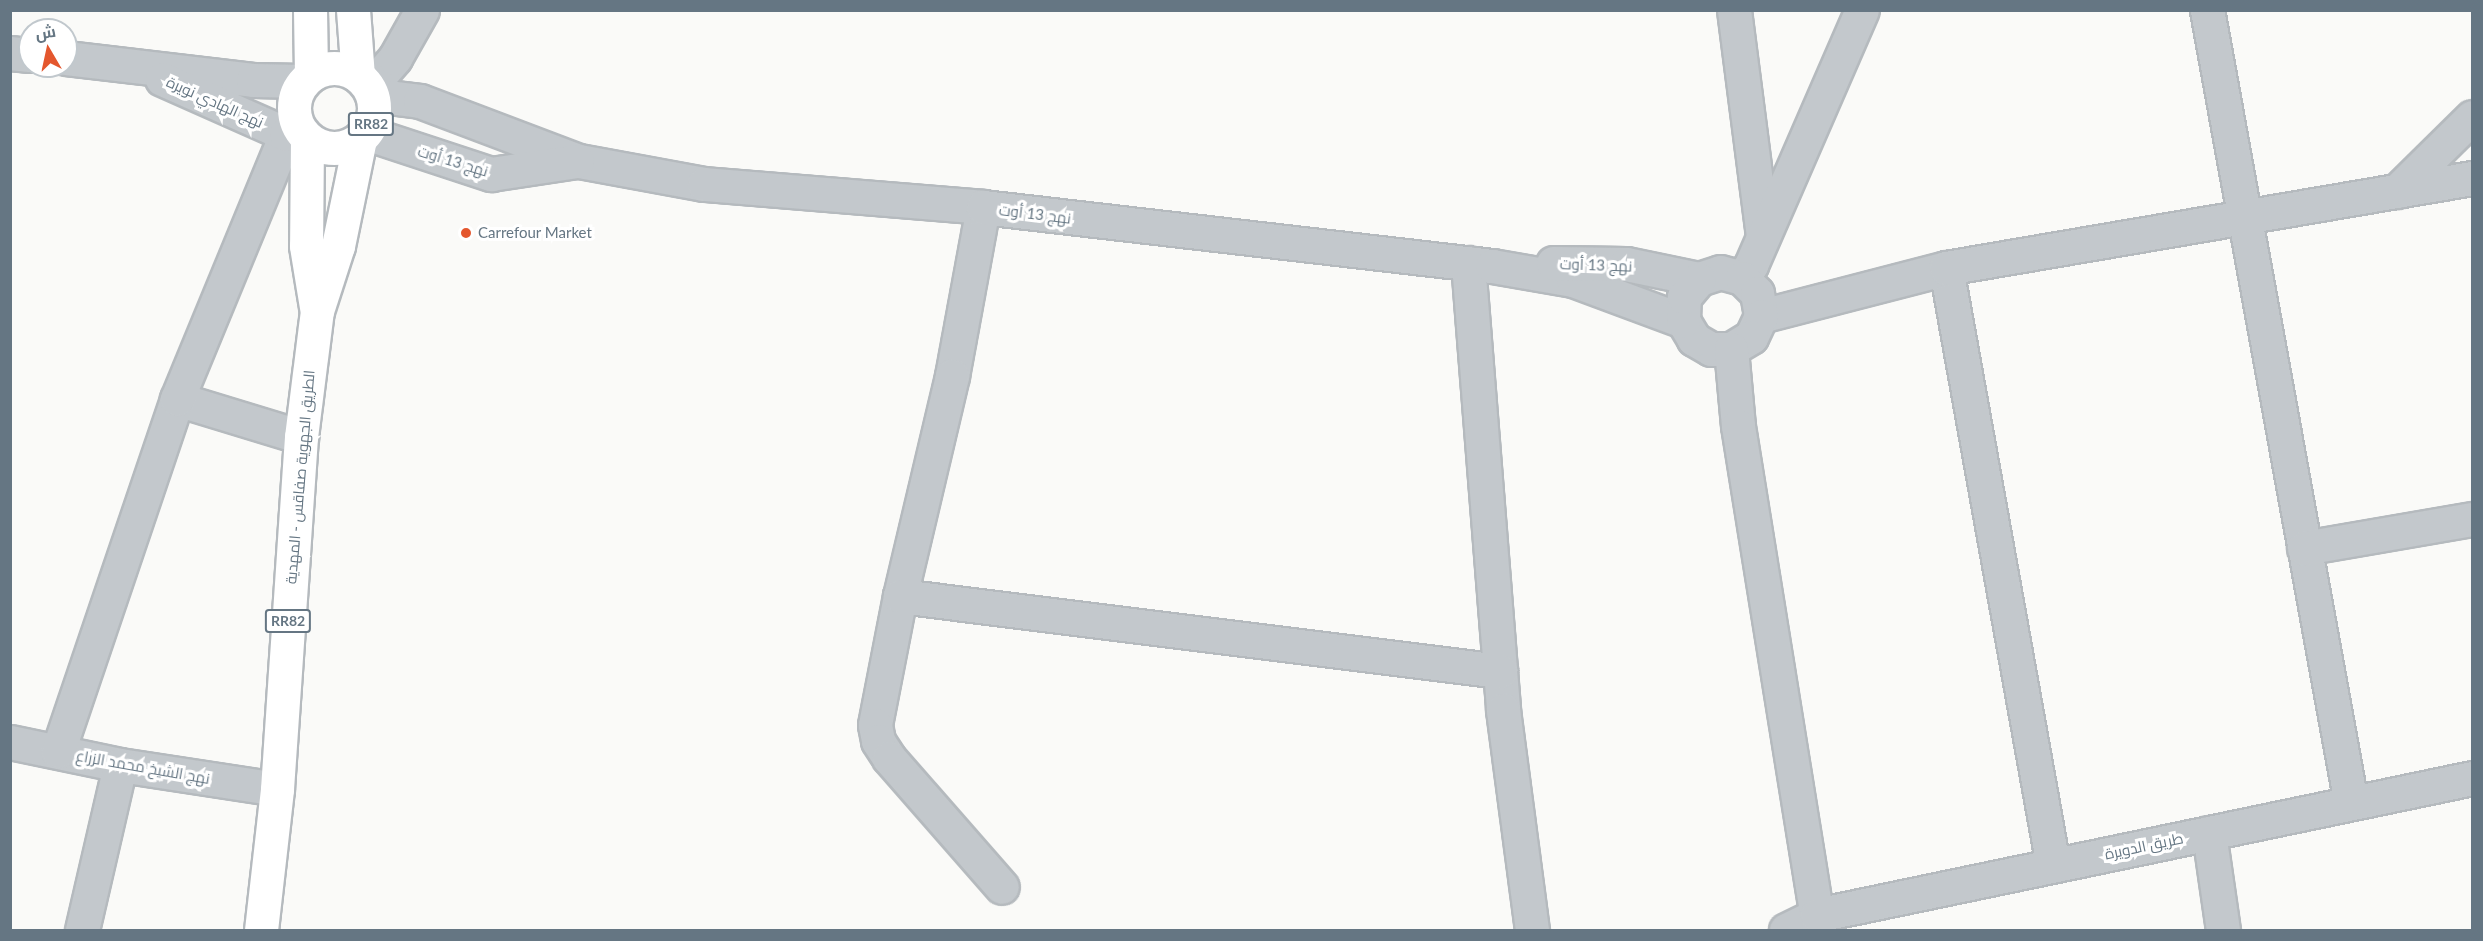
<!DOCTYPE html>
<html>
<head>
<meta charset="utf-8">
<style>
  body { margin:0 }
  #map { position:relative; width:2483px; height:941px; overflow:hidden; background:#fafaf8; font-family:Lato,Cairo,sans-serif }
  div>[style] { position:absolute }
  .roads { filter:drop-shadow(2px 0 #b5babe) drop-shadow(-2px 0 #b5babe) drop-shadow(0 2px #b5babe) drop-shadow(0 -2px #b5babe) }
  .minor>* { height:33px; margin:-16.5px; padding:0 16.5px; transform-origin:16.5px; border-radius:16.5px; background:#c3c8cc }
  .tertiary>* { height:33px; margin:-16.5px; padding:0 16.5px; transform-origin:16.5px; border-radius:16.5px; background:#c3c8cc }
  .primary>* { height:33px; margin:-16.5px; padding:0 16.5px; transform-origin:16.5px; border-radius:16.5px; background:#fff }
  .primary>.ring { margin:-16.5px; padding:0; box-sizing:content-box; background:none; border:33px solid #fff; border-radius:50% }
  .dots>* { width:16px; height:16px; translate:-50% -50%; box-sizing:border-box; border:3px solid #fff; border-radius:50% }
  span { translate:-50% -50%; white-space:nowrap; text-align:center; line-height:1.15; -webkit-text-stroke:6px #fff; paint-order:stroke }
  .shield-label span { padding:2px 4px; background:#fff; border:2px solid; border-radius:4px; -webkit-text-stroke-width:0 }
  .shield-label { font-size:14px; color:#657683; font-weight:700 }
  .street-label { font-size:15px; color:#657683 }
  .poi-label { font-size:15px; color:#657683 }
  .left { translate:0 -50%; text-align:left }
  .frame { position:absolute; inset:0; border:12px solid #657683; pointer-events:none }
  .north { position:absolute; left:18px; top:18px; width:60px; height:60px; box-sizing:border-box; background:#fff; border:2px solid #c1c8cd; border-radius:50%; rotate:351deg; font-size:16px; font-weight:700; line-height:24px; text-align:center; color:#657683 }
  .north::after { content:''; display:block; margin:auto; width:21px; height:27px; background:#e4572e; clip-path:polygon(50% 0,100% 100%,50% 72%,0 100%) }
</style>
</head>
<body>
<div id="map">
  <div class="roads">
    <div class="minor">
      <i style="left:1734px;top:10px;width:227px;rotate:82.7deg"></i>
      <i style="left:2207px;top:10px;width:806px;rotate:79.71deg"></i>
      <i style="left:2397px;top:191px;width:105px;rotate:-44.6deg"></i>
      <i style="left:983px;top:207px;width:172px;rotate:100.4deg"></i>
      <i style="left:952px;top:376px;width:226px;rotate:103.3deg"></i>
      <i style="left:900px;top:596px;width:131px;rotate:101deg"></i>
      <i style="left:875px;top:725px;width:16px;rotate:79deg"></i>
      <i style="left:878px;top:741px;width:20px;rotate:57deg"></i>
      <i style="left:889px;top:758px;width:171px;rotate:48.8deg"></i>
      <i style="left:1468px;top:263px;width:448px;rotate:85.5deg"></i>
      <i style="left:1503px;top:710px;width:222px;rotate:82.5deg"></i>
      <i style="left:1946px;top:268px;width:607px;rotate:79.84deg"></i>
      <i style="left:1742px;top:278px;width:16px;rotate:-55deg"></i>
      <i style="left:1751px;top:265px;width:278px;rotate:-66.5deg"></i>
      <i style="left:1761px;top:316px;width:191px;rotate:-14.5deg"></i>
      <i style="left:1946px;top:268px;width:534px;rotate:-9.71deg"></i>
      <i style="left:177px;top:399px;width:130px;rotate:17deg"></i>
      <i style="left:2304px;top:548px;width:170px;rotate:-9.8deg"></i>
      <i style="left:900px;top:596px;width:605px;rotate:7.13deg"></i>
      <i style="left:10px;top:742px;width:112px;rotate:11.8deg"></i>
      <i style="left:120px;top:765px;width:159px;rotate:8.7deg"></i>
      <i style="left:58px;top:751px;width:372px;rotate:-71.3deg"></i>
      <i style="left:177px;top:399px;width:287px;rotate:-67.6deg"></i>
      <i style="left:2209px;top:833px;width:98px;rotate:81.8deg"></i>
      <i style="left:82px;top:930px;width:169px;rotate:-77deg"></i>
      <i style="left:1786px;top:930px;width:34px;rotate:-26deg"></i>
    </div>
    <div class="tertiary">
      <i style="left:10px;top:53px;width:20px;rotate:6deg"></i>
      <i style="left:66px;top:58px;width:188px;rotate:6.7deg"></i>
      <i style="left:253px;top:80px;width:50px;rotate:1.1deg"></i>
      <i style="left:162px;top:79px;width:136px;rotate:23.9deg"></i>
      <i style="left:286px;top:134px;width:14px;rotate:-21deg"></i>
      <i style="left:369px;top:88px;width:40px;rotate:-49deg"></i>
      <i style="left:395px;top:58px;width:55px;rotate:-60.6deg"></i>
      <i style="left:372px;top:95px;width:48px;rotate:7.1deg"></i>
      <i style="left:420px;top:101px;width:170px;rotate:20.7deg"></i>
      <i style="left:579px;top:161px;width:127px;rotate:10.4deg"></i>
      <i style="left:704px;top:184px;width:280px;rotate:4.7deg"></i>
      <i style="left:983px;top:207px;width:512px;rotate:6.61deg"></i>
      <i style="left:1492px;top:266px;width:82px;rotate:9.8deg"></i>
      <i style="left:1573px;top:280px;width:117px;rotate:20.4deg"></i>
      <i style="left:366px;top:133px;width:132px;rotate:18.2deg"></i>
      <i style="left:491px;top:174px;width:87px;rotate:-8.6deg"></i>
      <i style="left:1553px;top:263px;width:73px;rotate:0.8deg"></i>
      <i style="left:1626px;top:264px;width:75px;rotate:11.6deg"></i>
      <i style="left:1699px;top:279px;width:22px;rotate:-18deg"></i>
      <i style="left:1720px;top:272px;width:23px;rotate:15deg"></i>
      <i style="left:1742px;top:278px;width:21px;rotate:45deg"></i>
      <i style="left:1757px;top:293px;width:23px;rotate:80deg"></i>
      <i style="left:1761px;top:316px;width:23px;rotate:115deg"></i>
      <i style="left:1751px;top:337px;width:23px;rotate:149deg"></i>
      <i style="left:1731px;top:349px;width:20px;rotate:180deg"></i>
      <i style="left:1711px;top:349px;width:20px;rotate:-150deg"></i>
      <i style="left:1694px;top:339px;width:21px;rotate:-121deg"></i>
      <i style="left:1683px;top:321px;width:24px;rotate:-88deg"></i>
      <i style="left:1684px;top:297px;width:23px;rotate:-50deg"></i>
      <i style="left:1731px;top:349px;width:77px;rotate:84.8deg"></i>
      <i style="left:1738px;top:426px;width:510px;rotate:80.87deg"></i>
      <i style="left:1817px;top:915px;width:669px;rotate:-11.81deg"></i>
    </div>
    <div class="primary">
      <i style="left:310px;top:10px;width:65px;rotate:89.1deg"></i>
      <i style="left:353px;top:10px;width:66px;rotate:85.7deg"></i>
      <i class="ring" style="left:294px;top:68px;width:47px;height:47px"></i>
      <i style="left:307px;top:139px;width:107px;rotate:90.5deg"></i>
      <i style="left:306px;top:246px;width:62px;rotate:80.7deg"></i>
      <i style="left:261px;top:930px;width:142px;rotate:-83.5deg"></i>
      <i style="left:277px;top:789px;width:353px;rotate:-86.1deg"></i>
      <i style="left:301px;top:437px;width:127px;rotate:-82.8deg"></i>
      <i style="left:317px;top:311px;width:68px;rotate:-72.1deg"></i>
      <i style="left:338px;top:246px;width:109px;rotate:-78.4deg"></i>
    </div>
  </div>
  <div class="dots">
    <i style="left:466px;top:233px;background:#e4572e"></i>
  </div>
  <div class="shield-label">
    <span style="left:371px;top:124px">RR82</span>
    <span style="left:288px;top:621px">RR82</span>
  </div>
  <div class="street-label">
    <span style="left:215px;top:102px;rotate:24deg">نهج الهادي نويرة</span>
    <span style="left:453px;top:161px;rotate:17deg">نهج 13 أوت</span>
    <span style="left:1035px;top:214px;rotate:7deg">نهج 13 أوت</span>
    <span style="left:1596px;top:265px;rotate:2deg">نهج 13 أوت</span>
    <span style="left:300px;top:477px;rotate:-85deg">الطريق الجهوية صفاقس - المهدية</span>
    <span style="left:143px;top:767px;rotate:10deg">نهج الشيخ محمد الزراع</span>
    <span style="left:2144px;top:846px;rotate:-12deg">طريق الدويرة</span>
  </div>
  <div class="poi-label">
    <span class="left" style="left:478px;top:233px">Carrefour Market</span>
  </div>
  <div class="frame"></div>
  <div class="north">ش</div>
</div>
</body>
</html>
